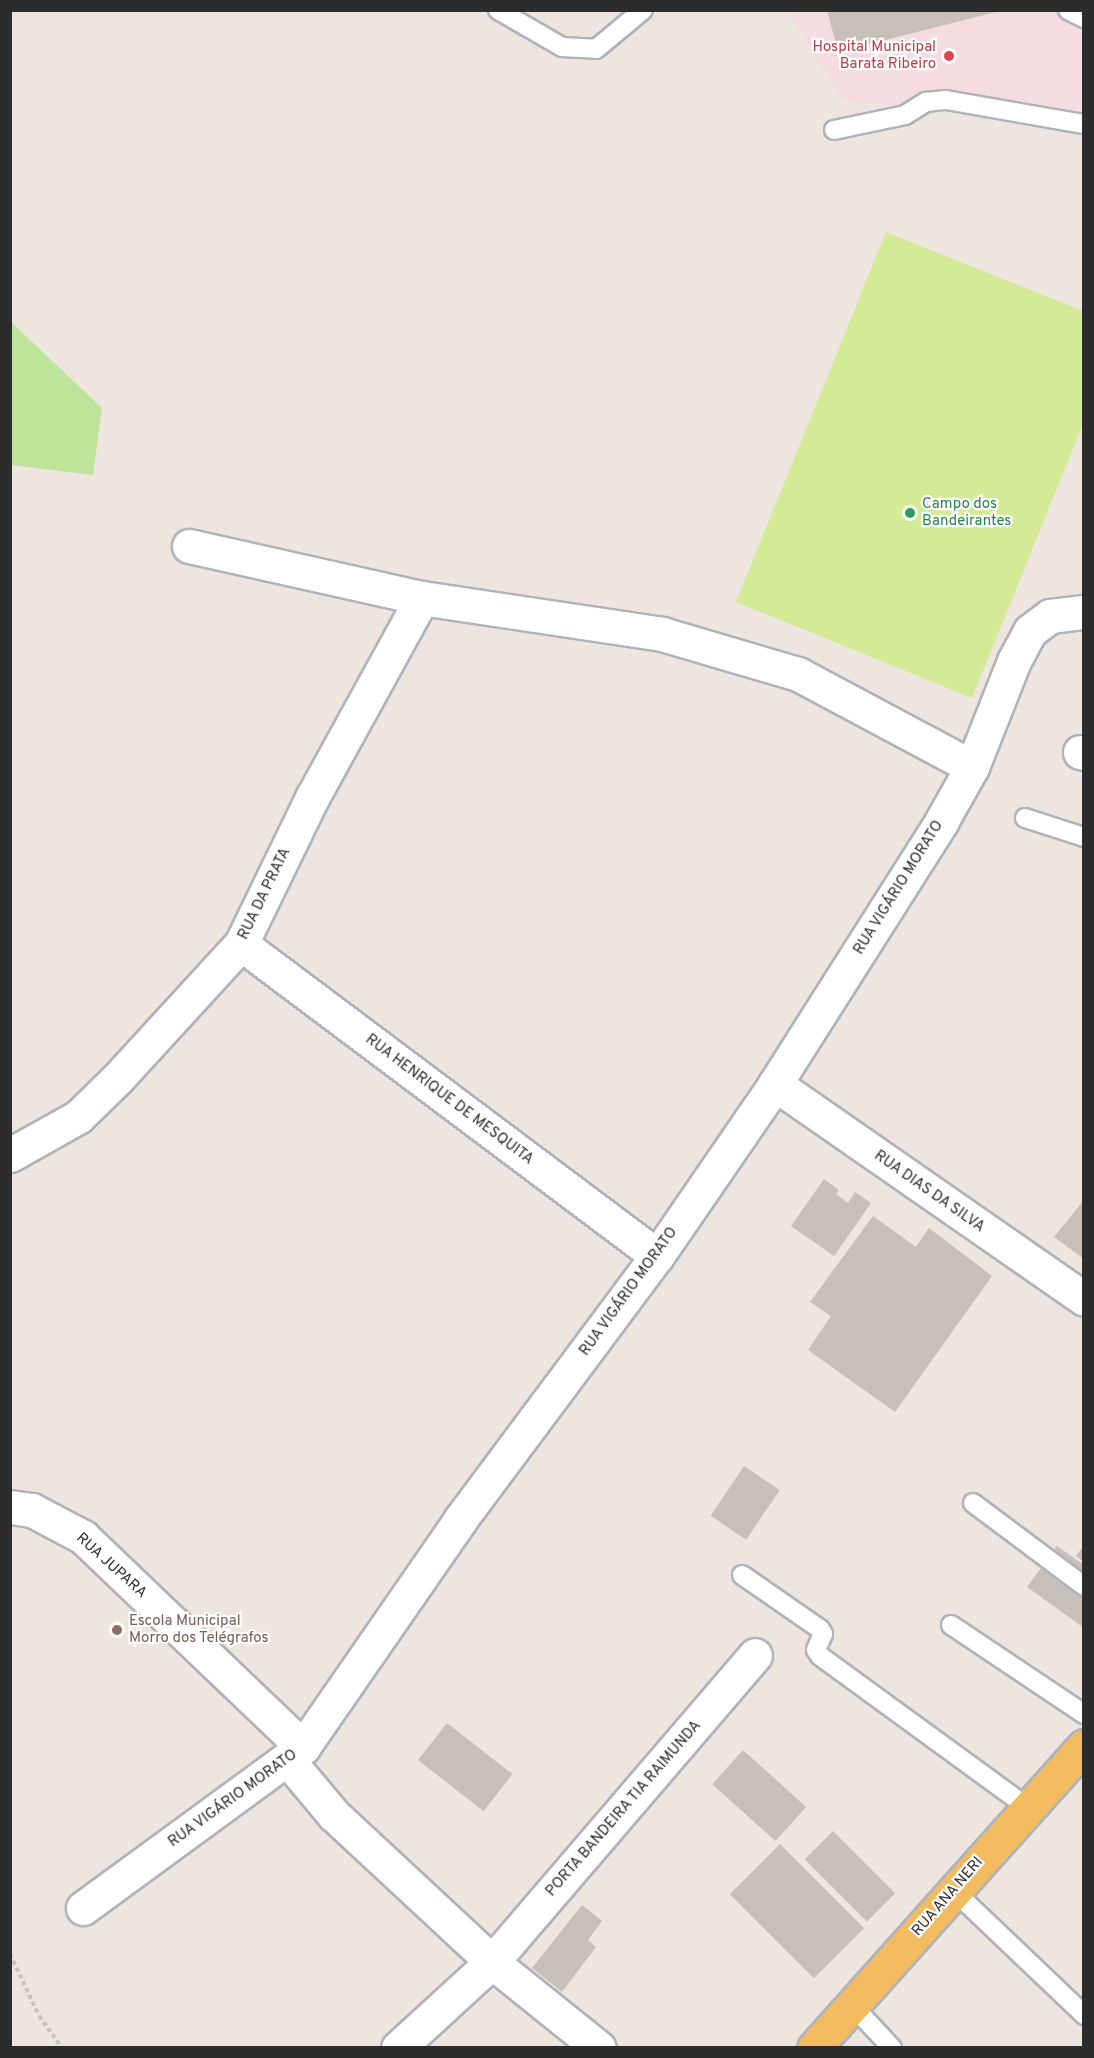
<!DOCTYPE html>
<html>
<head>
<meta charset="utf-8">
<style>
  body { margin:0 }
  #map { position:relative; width:1094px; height:2058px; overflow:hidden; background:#ede5de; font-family:Overpass,sans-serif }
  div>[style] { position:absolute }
  .medical>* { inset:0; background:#f4dce0 }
  .green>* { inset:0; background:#bee49a }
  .pitch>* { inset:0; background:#d3eb96 }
  .building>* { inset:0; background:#c6c0b9; transform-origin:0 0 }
  .path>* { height:4px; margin-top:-2px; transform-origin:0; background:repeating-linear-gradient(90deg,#c4c4c4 0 4.5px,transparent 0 7.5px) }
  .roads { filter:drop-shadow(2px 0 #aeb3bc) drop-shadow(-2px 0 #aeb3bc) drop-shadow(0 2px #aeb3bc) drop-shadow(0 -2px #aeb3bc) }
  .lane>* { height:18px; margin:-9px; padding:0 9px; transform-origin:9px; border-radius:9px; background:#fff }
  .street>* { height:33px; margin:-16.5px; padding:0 16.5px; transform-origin:16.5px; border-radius:16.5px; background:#fff }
  .primary>* { height:33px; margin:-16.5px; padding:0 16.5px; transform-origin:16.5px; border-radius:16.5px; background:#f2bb5f }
  .dots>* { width:16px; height:16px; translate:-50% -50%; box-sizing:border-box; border:3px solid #fff; border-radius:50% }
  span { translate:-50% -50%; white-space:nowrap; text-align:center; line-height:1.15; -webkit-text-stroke:4.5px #fff; paint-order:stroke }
  .health-label { font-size:15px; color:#be3a42 }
  .right { translate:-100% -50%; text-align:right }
  .leisure-label { font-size:15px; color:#27864d }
  .left { translate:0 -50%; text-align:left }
  .street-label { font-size:15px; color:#2c2c2c }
  .education-label { font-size:15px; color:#785e54 }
  .frame { position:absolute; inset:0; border:12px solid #2c2c2c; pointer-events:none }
</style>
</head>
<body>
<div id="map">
  <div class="medical">
    <i style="clip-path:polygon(787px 11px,1083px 11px,1083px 122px,843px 101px)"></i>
  </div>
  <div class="green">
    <i style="clip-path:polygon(11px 322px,102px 408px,93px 475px,11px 465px)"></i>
  </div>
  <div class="pitch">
    <i style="clip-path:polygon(886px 232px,1083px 311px,1083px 424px,972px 698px,736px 602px)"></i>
  </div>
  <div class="building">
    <i style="clip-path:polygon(827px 10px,1000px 10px,1000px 11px,838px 52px)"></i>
    <i style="clip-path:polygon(824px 1179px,839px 1190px,836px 1194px,848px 1203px,855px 1192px,871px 1203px,834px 1256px,791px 1226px)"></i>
    <i style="clip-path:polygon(1084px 1200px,1084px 1259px,1054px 1237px)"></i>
    <i style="clip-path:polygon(873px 1216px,916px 1247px,929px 1228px,992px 1276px,895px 1412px,808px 1350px,831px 1316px,810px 1302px)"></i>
    <i style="left:744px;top:1466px;width:43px;height:60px;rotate:34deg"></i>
    <i style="clip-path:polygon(1084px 1545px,1084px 1562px,1076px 1556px)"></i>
    <i style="clip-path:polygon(1057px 1546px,1084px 1565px,1084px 1628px,1027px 1587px)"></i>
    <i style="left:447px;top:1723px;width:83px;height:47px;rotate:38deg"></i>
    <i style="left:743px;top:1750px;width:85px;height:46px;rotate:42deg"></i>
    <i style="left:833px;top:1831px;width:88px;height:40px;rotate:45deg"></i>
    <i style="left:780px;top:1844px;width:119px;height:71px;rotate:45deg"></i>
    <i style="clip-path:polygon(582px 1905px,602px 1921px,588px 1940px,596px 1947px,562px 1992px,532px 1968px)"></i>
  </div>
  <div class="path">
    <i style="left:10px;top:1954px;width:68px;rotate:64.9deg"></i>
    <i style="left:39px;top:2016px;width:39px;rotate:54deg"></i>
  </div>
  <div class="roads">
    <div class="lane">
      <i style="left:498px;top:10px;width:74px;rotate:30deg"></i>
      <i style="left:562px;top:47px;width:34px;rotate:3deg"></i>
      <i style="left:596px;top:49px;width:61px;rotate:-39.7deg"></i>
      <i style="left:1068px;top:10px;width:18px;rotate:27deg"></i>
      <i style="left:834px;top:130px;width:73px;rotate:-11.9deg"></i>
      <i style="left:905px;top:115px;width:25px;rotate:-32deg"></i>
      <i style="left:926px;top:102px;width:20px;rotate:-6deg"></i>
      <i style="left:946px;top:100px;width:140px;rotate:9.9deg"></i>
      <i style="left:1025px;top:818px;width:62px;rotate:17.9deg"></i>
      <i style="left:973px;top:1503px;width:139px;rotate:36.8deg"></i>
      <i style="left:742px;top:1575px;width:95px;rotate:34.7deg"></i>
      <i style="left:820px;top:1629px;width:6px;rotate:59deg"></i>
      <i style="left:823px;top:1634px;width:17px;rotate:114deg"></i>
      <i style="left:816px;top:1650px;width:7px;rotate:56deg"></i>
      <i style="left:820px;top:1656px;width:256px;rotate:36.1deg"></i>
      <i style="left:951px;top:1625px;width:160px;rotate:33.8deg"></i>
      <i style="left:954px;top:1891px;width:180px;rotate:43.6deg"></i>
      <i style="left:852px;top:2005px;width:59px;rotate:47.1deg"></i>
    </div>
    <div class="street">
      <i style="left:189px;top:546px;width:239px;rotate:12.6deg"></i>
      <i style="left:422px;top:598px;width:243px;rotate:8.5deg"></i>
      <i style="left:662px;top:634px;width:142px;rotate:16.4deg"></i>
      <i style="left:798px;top:674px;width:197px;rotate:28.1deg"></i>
      <i style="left:1080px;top:752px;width:4px;rotate:14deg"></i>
      <i style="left:241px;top:944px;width:520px;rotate:36.87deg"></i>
      <i style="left:775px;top:1084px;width:376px;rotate:34.8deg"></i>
      <i style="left:10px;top:1155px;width:78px;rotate:-29.2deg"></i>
      <i style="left:78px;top:1117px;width:56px;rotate:-44.3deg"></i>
      <i style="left:118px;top:1078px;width:182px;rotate:-47.5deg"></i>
      <i style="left:241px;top:944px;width:165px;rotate:-64.1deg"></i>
      <i style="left:313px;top:796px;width:226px;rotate:-61.2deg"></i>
      <i style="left:10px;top:1507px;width:22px;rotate:8deg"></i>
      <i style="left:32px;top:1510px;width:58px;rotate:27.9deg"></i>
      <i style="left:83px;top:1537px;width:304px;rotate:43.7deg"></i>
      <i style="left:287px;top:1759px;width:73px;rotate:50deg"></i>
      <i style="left:334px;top:1815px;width:216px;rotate:42.9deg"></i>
      <i style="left:492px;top:1962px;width:137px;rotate:38.8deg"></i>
      <i style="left:83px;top:1908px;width:273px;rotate:-36.2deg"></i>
      <i style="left:303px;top:1747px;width:276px;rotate:-55.3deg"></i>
      <i style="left:460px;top:1520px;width:329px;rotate:-53.3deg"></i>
      <i style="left:657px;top:1256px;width:209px;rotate:-55.5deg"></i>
      <i style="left:775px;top:1084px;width:310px;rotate:-57.6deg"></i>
      <i style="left:941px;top:822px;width:63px;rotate:-60.6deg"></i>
      <i style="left:972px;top:767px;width:114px;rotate:-68.4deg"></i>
      <i style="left:1014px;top:661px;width:34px;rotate:-62deg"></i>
      <i style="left:1030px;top:631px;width:25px;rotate:-37deg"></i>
      <i style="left:1050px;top:616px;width:34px;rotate:-7deg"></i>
      <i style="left:398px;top:2048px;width:127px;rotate:-42.5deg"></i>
      <i style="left:492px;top:1962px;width:404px;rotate:-49.4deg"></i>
    </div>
    <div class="primary">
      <i style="left:814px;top:2048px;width:405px;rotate:-48.2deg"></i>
    </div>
  </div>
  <div class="dots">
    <i style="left:949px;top:56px;background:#e0444e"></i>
    <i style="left:910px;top:513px;background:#2e9e5b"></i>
    <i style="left:117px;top:1630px;background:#8d6e63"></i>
  </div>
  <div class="health-label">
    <span class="right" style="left:936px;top:56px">Hospital Municipal<br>Barata Ribeiro</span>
  </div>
  <div class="leisure-label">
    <span class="left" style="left:922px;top:513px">Campo dos<br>Bandeirantes</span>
  </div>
  <div class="street-label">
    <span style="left:899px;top:888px;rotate:-58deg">RUA VIGÁRIO MORATO</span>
    <span style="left:265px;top:894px;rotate:-64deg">RUA DA PRATA</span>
    <span style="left:449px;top:1100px;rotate:37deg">RUA HENRIQUE DE MESQUITA</span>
    <span style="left:929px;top:1192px;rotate:35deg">RUA DIAS DA SILVA</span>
    <span style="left:629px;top:1292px;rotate:-54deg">RUA VIGÁRIO MORATO</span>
    <span style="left:111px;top:1566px;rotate:42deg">RUA JUPARA</span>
    <span style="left:233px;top:1799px;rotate:-36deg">RUA VIGÁRIO MORATO</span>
    <span style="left:624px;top:1809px;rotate:-49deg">PORTA BANDEIRA TIA RAIMUNDA</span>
    <span style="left:948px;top:1897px;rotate:-49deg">RUA ANA NERI</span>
  </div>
  <div class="education-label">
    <span class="left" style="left:129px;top:1630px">Escola Municipal<br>Morro dos Telégrafos</span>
  </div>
  <div class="frame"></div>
</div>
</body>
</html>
